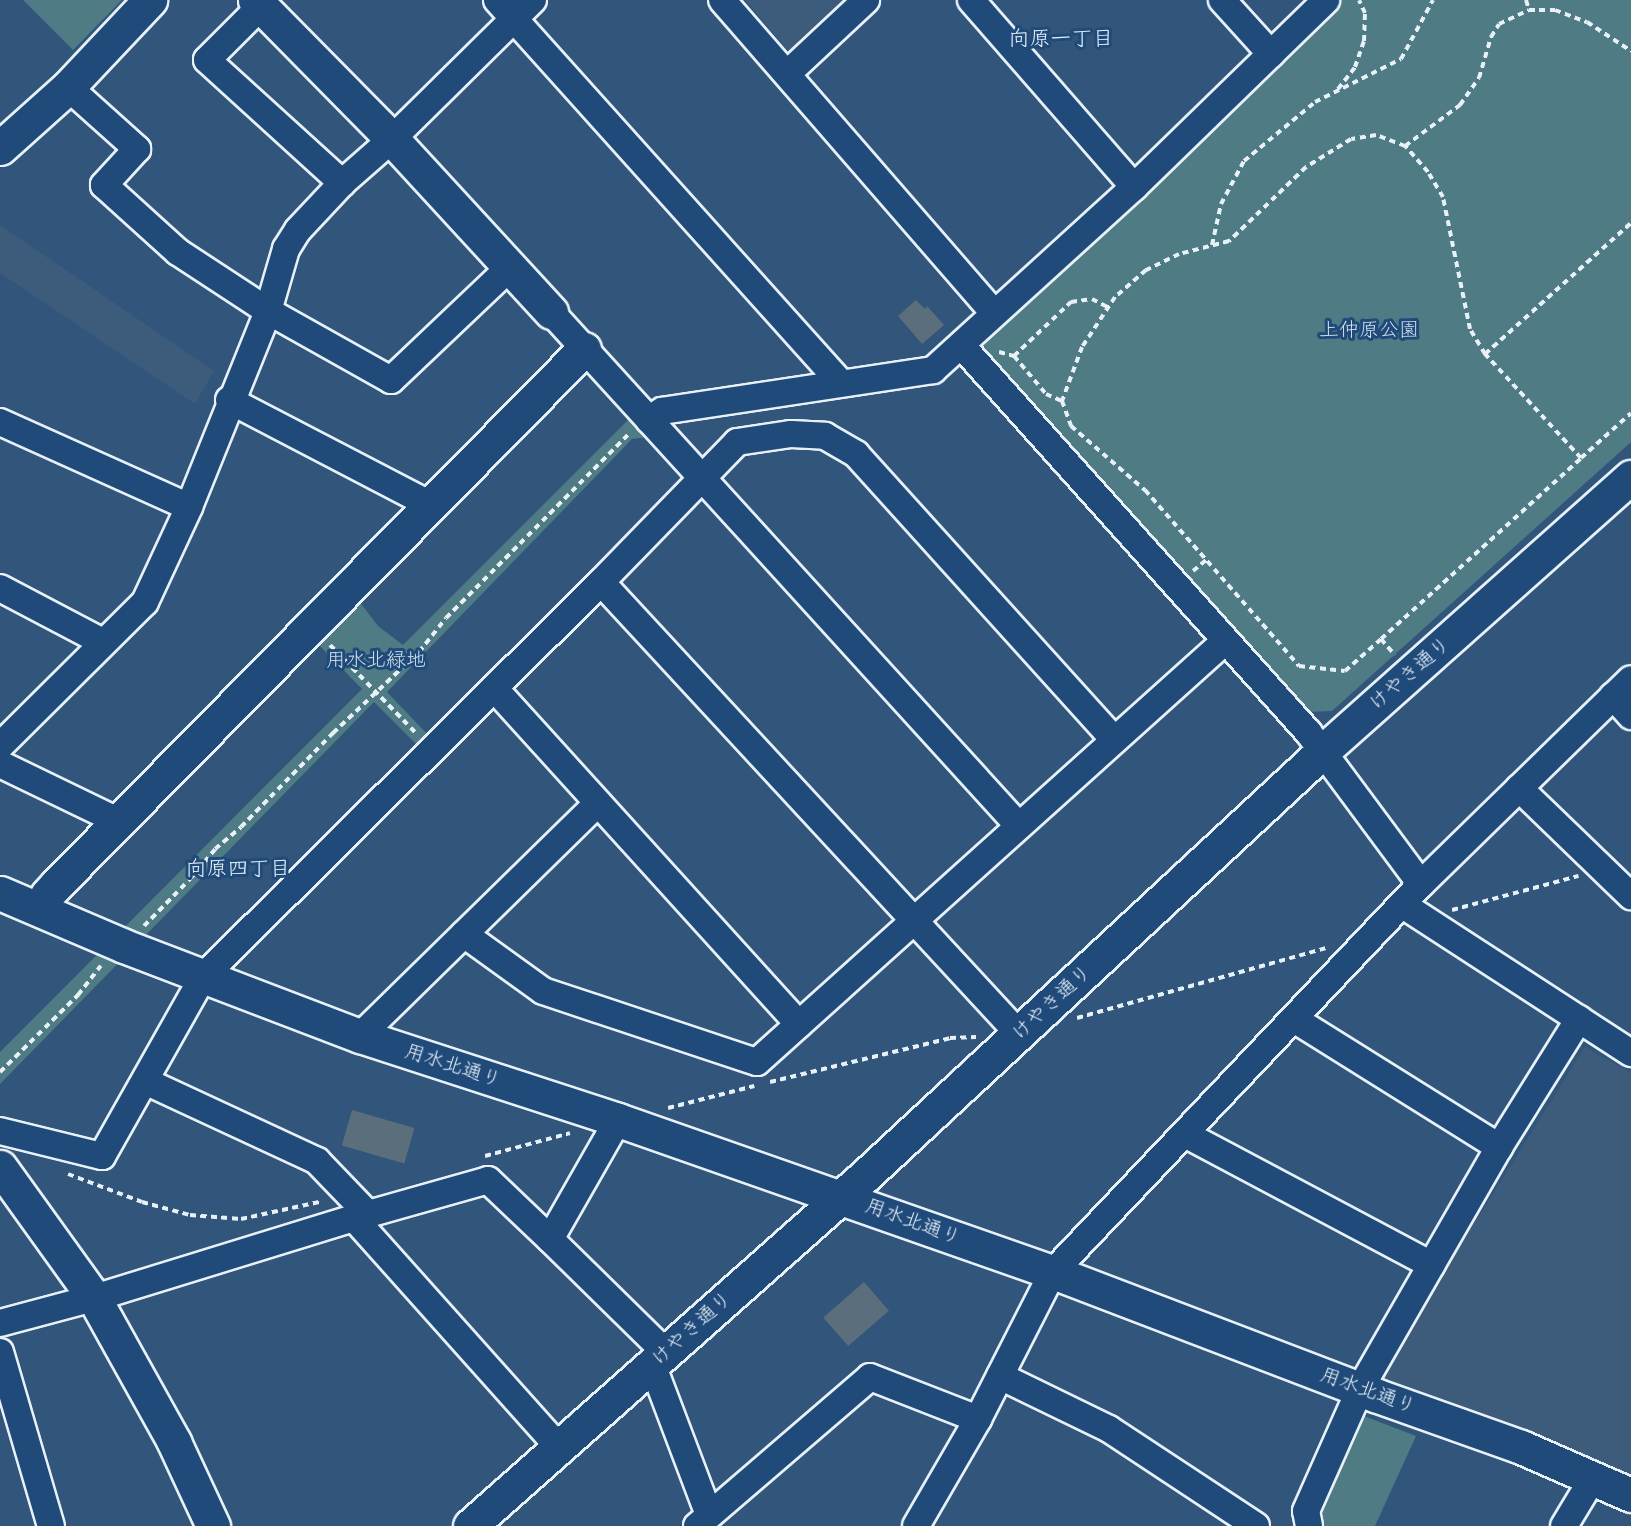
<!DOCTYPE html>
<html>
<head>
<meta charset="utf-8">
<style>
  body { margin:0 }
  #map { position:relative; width:1631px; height:1526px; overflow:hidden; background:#31557b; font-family:Mynerve,"Klee One",sans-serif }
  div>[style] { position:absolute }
  .built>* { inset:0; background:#3d5c7b }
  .green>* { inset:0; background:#4f7b84 }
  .building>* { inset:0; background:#5a6e7c; transform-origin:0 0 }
  .path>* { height:4px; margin-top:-2px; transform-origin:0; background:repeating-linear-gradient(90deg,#e8f1f8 0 6px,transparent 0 10.5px) }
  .roads { filter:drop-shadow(2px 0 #e8f1f8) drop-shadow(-2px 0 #e8f1f8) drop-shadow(0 2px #e8f1f8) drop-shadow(0 -2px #e8f1f8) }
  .street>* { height:26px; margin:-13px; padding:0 13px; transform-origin:13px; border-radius:13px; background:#1f4a7a }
  .secondary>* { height:33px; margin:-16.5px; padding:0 16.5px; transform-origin:16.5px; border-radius:16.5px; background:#1f4a7a }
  span { translate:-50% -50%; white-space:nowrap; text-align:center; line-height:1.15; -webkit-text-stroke:6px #1f4a7a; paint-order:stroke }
  .park-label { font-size:20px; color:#d1dfe7 }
  .street-label { font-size:20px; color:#e8f1f8 }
  .neighbourhood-label { font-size:21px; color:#e8f1f8 }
</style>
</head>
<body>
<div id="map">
  <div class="built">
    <i style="clip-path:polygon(745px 0,847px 0,790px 53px)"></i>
    <i style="clip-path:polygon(0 225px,214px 371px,195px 404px,0 273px)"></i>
    <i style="clip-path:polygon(1585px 1047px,1631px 1073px,1631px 1478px,1375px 1382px)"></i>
  </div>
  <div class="green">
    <i style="clip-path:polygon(23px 0,122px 0,73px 50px)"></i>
    <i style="clip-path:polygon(1339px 0,1631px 0,1631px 442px,1332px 711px,1308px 712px,981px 347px)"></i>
    <i style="clip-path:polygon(631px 417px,648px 437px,632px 439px,387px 692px,431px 738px,421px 749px,374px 702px,0 1084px,0 1052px,362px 689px,314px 640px,356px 597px,378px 626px,403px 645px)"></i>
    <i style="clip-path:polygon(1364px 1416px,1416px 1436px,1375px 1526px,1317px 1526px,1319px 1515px)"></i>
  </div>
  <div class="building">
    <i style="clip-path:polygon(916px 300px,925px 309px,927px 306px,944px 325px,922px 344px,898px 316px)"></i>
    <i style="left:352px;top:1110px;width:65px;height:37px;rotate:16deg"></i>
    <i style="left:864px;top:1282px;width:38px;height:54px;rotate:49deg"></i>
  </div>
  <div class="path">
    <i style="left:1526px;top:0;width:10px;rotate:73deg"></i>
    <i style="left:1338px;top:89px;width:28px;rotate:-52deg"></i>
    <i style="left:1355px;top:67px;width:28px;rotate:-71deg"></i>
    <i style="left:1364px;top:41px;width:28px;rotate:-88deg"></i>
    <i style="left:1365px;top:13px;width:14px;rotate:-115deg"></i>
    <i style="left:1405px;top:146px;width:69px;rotate:-36.7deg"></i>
    <i style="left:1460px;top:105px;width:33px;rotate:-55deg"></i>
    <i style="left:1479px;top:78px;width:43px;rotate:-73.7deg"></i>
    <i style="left:1491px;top:37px;width:15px;rotate:-58deg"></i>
    <i style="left:1499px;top:24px;width:33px;rotate:-25deg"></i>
    <i style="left:1529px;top:10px;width:26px"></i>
    <i style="left:1555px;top:10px;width:34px;rotate:21deg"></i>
    <i style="left:1587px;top:22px;width:53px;rotate:33.4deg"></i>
    <i style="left:1212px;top:245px;width:42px;rotate:-77.6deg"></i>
    <i style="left:1221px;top:204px;width:49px;rotate:-61.9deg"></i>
    <i style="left:1244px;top:161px;width:92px;rotate:-39.7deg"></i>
    <i style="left:1315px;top:102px;width:96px;rotate:-26.6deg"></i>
    <i style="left:1401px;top:59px;width:67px;rotate:-61.5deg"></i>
    <i style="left:999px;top:352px;width:16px;rotate:15deg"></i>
    <i style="left:1014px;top:356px;width:50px;rotate:49.9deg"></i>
    <i style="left:1046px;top:394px;width:17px;rotate:24deg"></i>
    <i style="left:1485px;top:354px;width:196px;rotate:-41.9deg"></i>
    <i style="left:1014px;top:356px;width:79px;rotate:-43.5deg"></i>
    <i style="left:1071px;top:302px;width:21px;rotate:-8deg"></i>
    <i style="left:1092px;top:299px;width:18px;rotate:27deg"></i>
    <i style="left:1581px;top:458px;width:142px;rotate:-132.7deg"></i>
    <i style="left:1485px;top:354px;width:29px;rotate:-121deg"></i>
    <i style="left:1470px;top:329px;width:135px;rotate:-101.6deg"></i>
    <i style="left:1443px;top:197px;width:29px;rotate:-121deg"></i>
    <i style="left:1428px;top:172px;width:35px;rotate:-131deg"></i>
    <i style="left:1405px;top:146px;width:31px;rotate:-159deg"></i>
    <i style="left:1376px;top:135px;width:25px;rotate:171deg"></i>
    <i style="left:1351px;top:139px;width:53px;rotate:148.1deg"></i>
    <i style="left:1306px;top:167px;width:107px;rotate:136.1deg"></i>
    <i style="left:1229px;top:241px;width:52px;rotate:165.4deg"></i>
    <i style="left:1179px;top:254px;width:37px;rotate:154deg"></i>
    <i style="left:1146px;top:270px;width:41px;rotate:138.9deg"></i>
    <i style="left:1115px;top:297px;width:60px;rotate:123.4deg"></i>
    <i style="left:1082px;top:347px;width:58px;rotate:110.3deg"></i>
    <i style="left:1062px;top:401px;width:27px;rotate:70deg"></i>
    <i style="left:1071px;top:426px;width:98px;rotate:40.9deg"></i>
    <i style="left:1145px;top:490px;width:234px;rotate:48.8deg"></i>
    <i style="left:1299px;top:666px;width:46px;rotate:6.2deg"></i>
    <i style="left:1345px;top:671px;width:48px;rotate:-41.6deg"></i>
    <i style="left:1381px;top:639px;width:270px;rotate:-42.1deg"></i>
    <i style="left:1581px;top:458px;width:67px;rotate:-42deg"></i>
    <i style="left:1193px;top:571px;width:17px;rotate:-40deg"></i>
    <i style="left:1381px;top:639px;width:21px;rotate:49deg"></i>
    <i style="left:330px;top:645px;width:124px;rotate:45.7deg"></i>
    <i style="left:1452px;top:910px;width:131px;rotate:-15.1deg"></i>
    <i style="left:144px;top:926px;width:67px;rotate:-45.6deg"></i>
    <i style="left:191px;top:878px;width:38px;rotate:-50deg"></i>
    <i style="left:215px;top:849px;width:34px;rotate:-40deg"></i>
    <i style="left:241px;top:827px;width:132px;rotate:-45.6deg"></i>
    <i style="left:333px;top:733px;width:118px;rotate:-43.3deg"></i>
    <i style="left:419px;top:652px;width:43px;rotate:-51.5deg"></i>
    <i style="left:446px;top:618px;width:262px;rotate:-45.2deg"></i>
    <i style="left:1077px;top:1018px;width:262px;rotate:-15.7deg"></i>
    <i style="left:0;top:1072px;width:110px;rotate:-44.6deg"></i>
    <i style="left:78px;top:995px;width:37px;rotate:-52deg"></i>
    <i style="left:770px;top:1082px;width:185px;rotate:-13.7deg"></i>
    <i style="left:950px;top:1038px;width:26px;rotate:-2deg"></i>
    <i style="left:668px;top:1108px;width:89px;rotate:-14.3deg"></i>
    <i style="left:485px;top:1156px;width:88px;rotate:-15.1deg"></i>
    <i style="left:68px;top:1174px;width:79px;rotate:20.7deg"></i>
    <i style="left:142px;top:1202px;width:50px;rotate:15.2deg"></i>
    <i style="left:190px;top:1215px;width:51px;rotate:4.5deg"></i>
    <i style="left:241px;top:1219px;width:80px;rotate:-12.3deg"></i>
  </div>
  <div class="roads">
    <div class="street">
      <i style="left:497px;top:0;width:515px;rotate:48.07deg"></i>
      <i style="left:722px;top:0;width:413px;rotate:49deg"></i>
      <i style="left:971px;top:0;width:248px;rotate:48.9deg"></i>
      <i style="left:1222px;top:0;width:73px;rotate:47.8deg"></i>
      <i style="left:261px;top:6px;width:76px;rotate:135deg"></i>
      <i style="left:207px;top:60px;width:183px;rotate:42.3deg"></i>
      <i style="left:788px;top:73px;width:107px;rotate:-43.1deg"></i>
      <i style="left:68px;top:87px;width:93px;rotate:41.9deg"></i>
      <i style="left:137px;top:149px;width:49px;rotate:132.5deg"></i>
      <i style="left:104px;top:185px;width:100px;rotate:42.2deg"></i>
      <i style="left:178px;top:252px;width:108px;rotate:33.2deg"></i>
      <i style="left:268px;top:311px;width:141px;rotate:29.3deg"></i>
      <i style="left:391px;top:380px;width:166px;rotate:-43.5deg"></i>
      <i style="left:551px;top:312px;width:695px;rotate:47.68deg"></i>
      <i style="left:961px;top:345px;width:520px;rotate:48.12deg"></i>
      <i style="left:1308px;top:732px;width:189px;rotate:53.4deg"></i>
      <i style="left:229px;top:400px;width:225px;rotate:27.5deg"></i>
      <i style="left:649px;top:420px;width:16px;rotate:-35deg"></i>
      <i style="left:662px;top:411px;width:274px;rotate:-8.6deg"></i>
      <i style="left:933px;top:370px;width:272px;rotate:-42.3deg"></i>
      <i style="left:1134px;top:187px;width:268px;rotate:-44.2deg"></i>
      <i style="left:0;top:422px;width:207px;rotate:24.2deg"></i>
      <i style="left:601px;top:582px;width:616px;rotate:47.24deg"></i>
      <i style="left:0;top:588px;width:116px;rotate:27.7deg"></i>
      <i style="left:494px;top:688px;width:454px;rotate:47.8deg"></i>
      <i style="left:1613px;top:696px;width:27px;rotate:48deg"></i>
      <i style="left:0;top:746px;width:204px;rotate:-44.8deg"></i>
      <i style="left:145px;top:602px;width:105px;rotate:-65.1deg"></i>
      <i style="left:189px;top:507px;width:211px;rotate:-68deg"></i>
      <i style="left:268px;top:311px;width:65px;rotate:-73.8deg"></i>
      <i style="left:286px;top:249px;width:22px;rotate:-58deg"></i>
      <i style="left:298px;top:230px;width:64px;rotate:-46.9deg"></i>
      <i style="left:342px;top:183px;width:67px;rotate:-41.3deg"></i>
      <i style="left:392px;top:139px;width:198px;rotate:-44.6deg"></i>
      <i style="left:0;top:764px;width:133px;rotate:25.8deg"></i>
      <i style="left:1519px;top:788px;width:156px;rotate:44deg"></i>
      <i style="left:1403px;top:905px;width:272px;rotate:33deg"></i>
      <i style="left:464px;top:934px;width:97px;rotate:35.8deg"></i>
      <i style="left:543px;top:991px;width:225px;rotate:18.4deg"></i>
      <i style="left:757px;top:1062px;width:629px;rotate:-41.97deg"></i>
      <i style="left:1294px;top:1019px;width:242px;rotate:32deg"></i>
      <i style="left:360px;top:1036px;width:333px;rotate:-44.4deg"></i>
      <i style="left:145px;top:1081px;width:190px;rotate:24.9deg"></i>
      <i style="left:317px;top:1161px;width:74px;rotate:46.1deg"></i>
      <i style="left:618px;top:1120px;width:137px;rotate:119.7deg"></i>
      <i style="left:550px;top:1239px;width:161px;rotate:44.5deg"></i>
      <i style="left:0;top:1131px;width:105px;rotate:13.8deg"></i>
      <i style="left:102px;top:1156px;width:206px;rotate:-60.6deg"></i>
      <i style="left:203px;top:977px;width:561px;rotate:-44.78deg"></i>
      <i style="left:601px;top:582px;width:195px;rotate:-45.8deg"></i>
      <i style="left:737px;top:442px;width:55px;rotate:-8.4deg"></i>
      <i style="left:791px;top:434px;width:34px;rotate:3deg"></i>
      <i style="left:825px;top:436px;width:36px;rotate:30deg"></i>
      <i style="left:856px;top:454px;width:385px;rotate:47.9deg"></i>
      <i style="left:1185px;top:1134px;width:279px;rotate:28deg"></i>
      <i style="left:354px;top:1218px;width:307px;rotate:48.2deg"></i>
      <i style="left:0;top:1323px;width:97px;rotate:-14.9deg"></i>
      <i style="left:94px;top:1298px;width:272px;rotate:-17.1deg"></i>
      <i style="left:354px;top:1218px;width:139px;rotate:-15.8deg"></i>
      <i style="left:488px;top:1180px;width:86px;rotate:43.6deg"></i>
      <i style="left:0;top:1352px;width:181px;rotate:73.7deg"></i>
      <i style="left:652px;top:1364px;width:161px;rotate:69.3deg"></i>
      <i style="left:1000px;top:1376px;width:121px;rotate:25.9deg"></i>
      <i style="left:1109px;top:1429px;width:176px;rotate:33.4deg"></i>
      <i style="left:697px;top:1526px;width:228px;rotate:-40.7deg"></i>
      <i style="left:870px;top:1377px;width:116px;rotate:21.3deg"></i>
      <i style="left:916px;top:1526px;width:124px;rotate:-59.9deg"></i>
      <i style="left:978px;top:1419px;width:165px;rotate:-63deg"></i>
      <i style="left:1053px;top:1272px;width:535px;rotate:-46.52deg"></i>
      <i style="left:1421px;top:884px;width:293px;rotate:-44.3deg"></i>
      <i style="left:1309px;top:1526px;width:15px;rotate:-101deg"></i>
      <i style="left:1306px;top:1511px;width:133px;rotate:-66.1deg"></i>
      <i style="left:1360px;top:1389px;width:279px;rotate:-60.1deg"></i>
      <i style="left:1499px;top:1147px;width:151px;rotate:-58deg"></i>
      <i style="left:1564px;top:1526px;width:56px;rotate:-58.9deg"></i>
    </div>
    <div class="secondary">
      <i style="left:255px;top:0;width:195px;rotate:45.4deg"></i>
      <i style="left:392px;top:139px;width:235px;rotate:47.4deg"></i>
      <i style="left:0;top:148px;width:91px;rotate:-41.9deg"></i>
      <i style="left:68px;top:87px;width:120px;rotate:-46.7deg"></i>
      <i style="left:0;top:893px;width:135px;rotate:23.1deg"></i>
      <i style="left:124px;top:946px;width:253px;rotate:20.9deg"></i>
      <i style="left:360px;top:1036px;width:271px;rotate:18deg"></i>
      <i style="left:618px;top:1120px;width:461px;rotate:19.3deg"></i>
      <i style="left:1053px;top:1272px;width:345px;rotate:20.9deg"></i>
      <i style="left:1375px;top:1395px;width:155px;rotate:19.6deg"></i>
      <i style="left:1521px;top:1447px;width:120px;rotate:23.6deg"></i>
      <i style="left:40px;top:909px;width:16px;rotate:-63deg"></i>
      <i style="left:47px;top:895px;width:15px;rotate:-48deg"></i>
      <i style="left:57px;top:884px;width:751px;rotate:-45.43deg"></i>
      <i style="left:0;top:1167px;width:161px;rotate:54.3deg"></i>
      <i style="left:94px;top:1298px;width:165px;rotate:60.9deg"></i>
      <i style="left:174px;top:1442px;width:93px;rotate:65.1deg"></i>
      <i style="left:470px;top:1526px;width:531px;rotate:-41.56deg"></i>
      <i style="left:867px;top:1174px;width:622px;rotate:-42.85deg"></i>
      <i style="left:1323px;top:751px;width:412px;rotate:-41.7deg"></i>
    </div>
  </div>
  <div class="park-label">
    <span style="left:1369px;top:330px">上仲原公園</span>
    <span style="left:376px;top:660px">用水北緑地</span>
  </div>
  <div class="street-label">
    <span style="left:1410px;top:674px;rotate:-41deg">けやき通り</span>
    <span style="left:1052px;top:1003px;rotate:-43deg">けやき通り</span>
    <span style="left:453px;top:1066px;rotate:18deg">用水北通り</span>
    <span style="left:913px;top:1222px;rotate:20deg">用水北通り</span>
    <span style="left:692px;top:1329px;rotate:-42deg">けやき通り</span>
    <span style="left:1368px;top:1391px;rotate:20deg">用水北通り</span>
  </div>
  <div class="neighbourhood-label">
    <span style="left:1061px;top:39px">向原一丁目</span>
    <span style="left:238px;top:869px">向原四丁目</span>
  </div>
</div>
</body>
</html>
